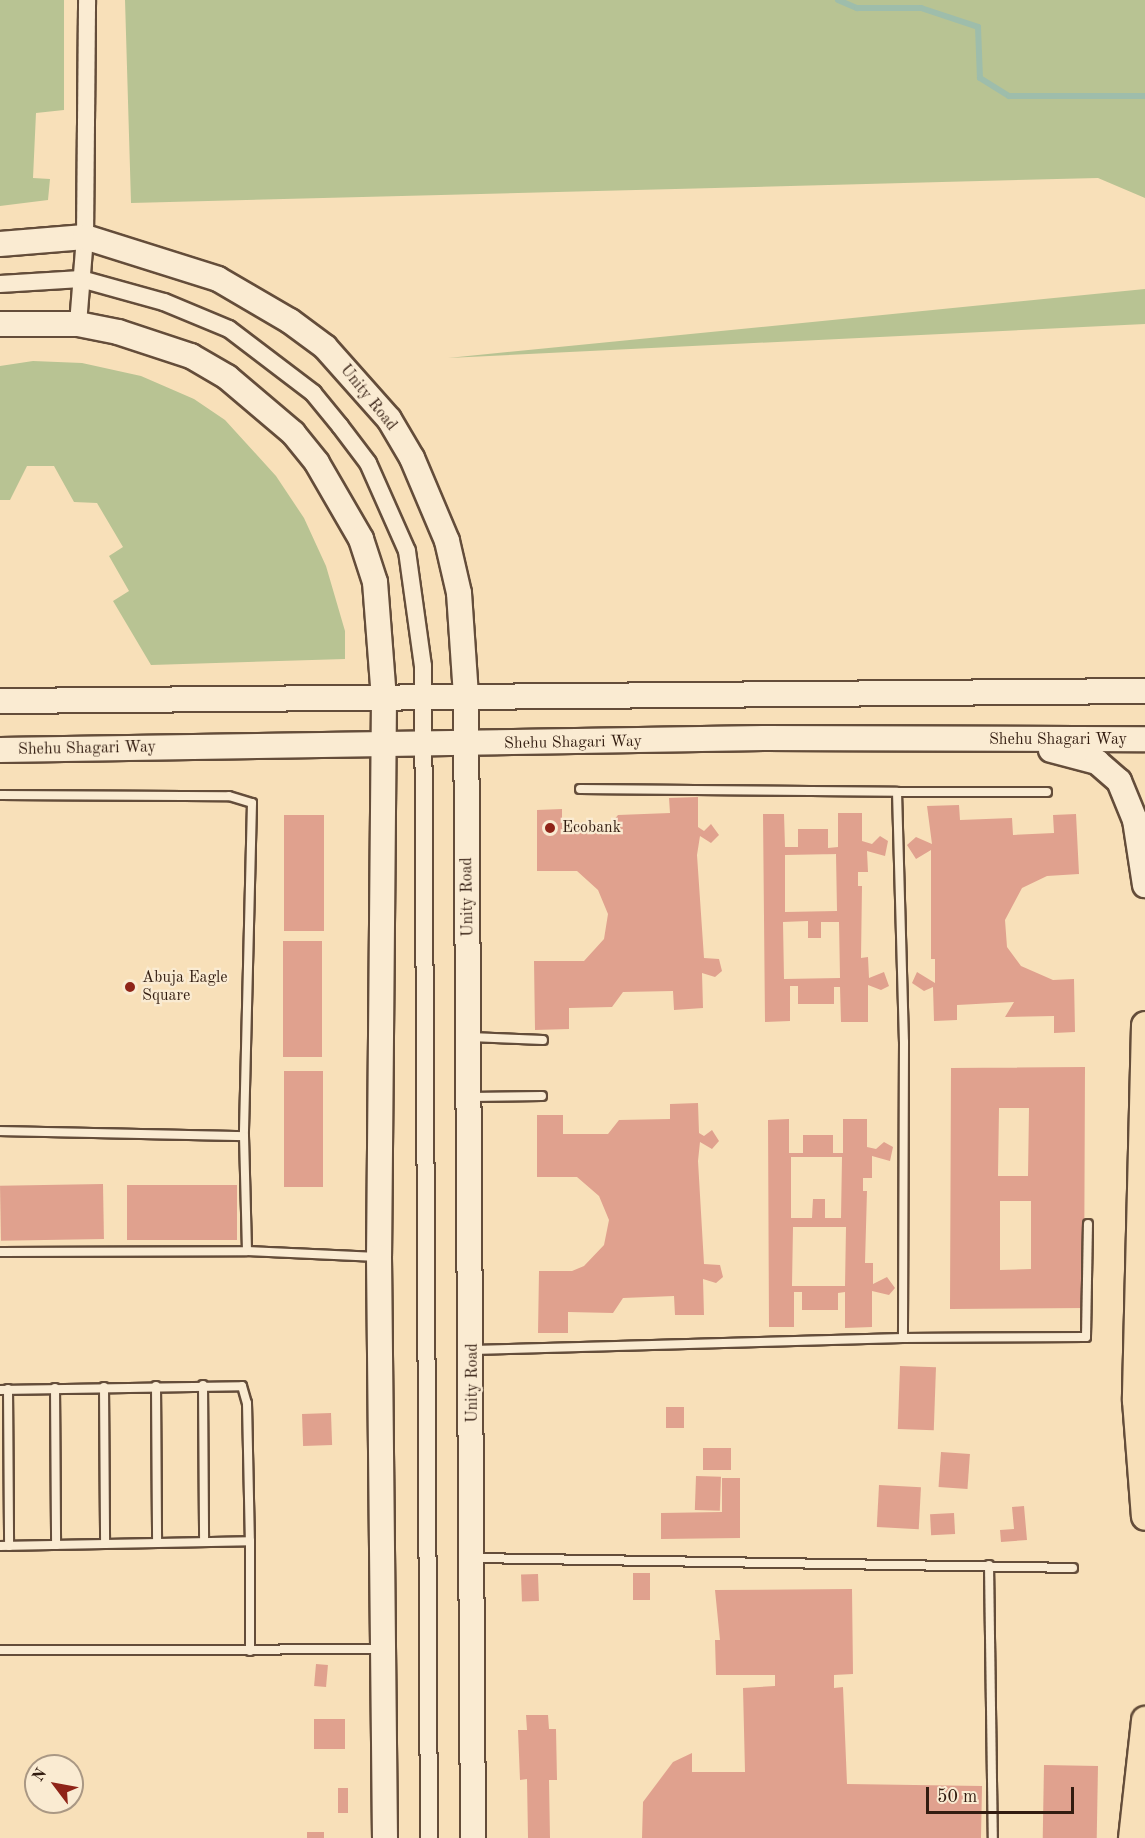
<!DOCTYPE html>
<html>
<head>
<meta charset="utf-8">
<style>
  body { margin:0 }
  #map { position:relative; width:1145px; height:1838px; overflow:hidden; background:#f8e0b9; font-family:"Old Standard TT",serif }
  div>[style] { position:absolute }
  .green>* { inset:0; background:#b8c393 }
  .stream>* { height:6px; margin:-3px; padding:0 3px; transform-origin:3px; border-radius:3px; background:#9ebdab }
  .building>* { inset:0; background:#e0a18e; transform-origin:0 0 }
  .roads { filter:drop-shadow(2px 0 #644d3a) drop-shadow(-2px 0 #644d3a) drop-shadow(0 2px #644d3a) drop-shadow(0 -2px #644d3a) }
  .lane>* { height:8px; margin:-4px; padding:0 4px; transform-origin:4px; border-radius:4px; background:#faebd2 }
  .street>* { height:16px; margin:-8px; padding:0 8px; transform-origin:8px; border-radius:8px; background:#faebd2 }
  .secondary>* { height:24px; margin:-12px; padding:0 12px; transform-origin:12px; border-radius:12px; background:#faebd2 }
  .primary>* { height:27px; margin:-13.5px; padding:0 13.5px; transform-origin:13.5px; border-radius:13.5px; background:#f8e0b9 }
  .dots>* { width:16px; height:16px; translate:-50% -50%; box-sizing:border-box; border:3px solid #faebd2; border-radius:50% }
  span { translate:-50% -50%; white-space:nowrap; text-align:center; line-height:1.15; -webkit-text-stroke:4.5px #faebd2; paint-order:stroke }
  .street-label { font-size:16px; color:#321c10 }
  .poi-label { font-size:16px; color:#321c10 }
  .left { translate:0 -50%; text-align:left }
  .north { position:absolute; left:24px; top:1754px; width:60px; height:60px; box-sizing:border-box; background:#faebd2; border:2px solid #aa9884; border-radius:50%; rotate:302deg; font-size:16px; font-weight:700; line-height:24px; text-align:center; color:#321c10 }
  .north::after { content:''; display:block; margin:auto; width:21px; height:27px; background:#8f2418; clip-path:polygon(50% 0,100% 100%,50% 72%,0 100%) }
  .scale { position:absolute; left:926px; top:1787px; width:148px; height:27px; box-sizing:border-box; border:3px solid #321c10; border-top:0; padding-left:8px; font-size:18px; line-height:21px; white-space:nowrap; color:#321c10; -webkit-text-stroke:4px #faebd2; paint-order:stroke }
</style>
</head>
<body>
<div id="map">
  <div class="green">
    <i style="clip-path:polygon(0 0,64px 0,64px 110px,36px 113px,33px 178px,50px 179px,48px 200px,0 206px)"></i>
    <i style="clip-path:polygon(125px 0,1145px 0,1145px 198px,1098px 178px,131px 203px)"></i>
    <i style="clip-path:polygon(1145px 289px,1145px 324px,448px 358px)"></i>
    <i style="clip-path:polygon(33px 361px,82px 363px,141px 376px,194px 399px,225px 420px,276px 476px,304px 518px,326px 566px,345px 631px,345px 659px,151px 665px,113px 601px,129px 591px,109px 556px,123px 547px,97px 503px,74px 502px,54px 466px,27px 466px,10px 500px,0 500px,0 366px)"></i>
  </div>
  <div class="stream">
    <i style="left:838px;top:0;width:21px;rotate:23deg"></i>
    <i style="left:857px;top:8px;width:64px"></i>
    <i style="left:921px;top:8px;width:60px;rotate:18.4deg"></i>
    <i style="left:978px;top:27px;width:51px;rotate:87.8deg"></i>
    <i style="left:980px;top:78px;width:34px;rotate:32deg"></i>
    <i style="left:1009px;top:96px;width:136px"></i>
  </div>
  <div class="building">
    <i style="clip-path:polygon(698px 797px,698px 827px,704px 831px,711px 824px,719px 835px,711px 843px,700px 836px,697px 855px,704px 958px,719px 959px,722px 971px,715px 977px,702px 973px,703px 1008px,674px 1010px,673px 991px,623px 992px,612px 1007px,569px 1008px,569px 1029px,535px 1030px,534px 961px,584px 961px,604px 939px,608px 914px,598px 890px,577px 871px,537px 871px,537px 810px,562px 809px,562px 828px,607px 828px,618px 815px,670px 813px,669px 798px)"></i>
    <i style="clip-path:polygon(959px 805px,960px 820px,1012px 818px,1013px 835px,1054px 833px,1053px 815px,1076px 814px,1079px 874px,1047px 876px,1022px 888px,1005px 920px,1007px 947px,1021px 966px,1053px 980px,1074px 979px,1075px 1032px,1054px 1033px,1054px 1016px,1005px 1017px,1014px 1002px,957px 1005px,957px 1020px,934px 1021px,933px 987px,924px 991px,912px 983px,917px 972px,935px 983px,935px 959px,931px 959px,931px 850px,916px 859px,907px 845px,916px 837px,932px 844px,927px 806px)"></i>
    <i style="clip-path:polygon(evenodd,838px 813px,862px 813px,862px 841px,872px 844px,880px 836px,888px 841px,885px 856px,867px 851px,868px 872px,858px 872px,858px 886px,862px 886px,861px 958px,868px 957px,869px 978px,884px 972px,889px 986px,881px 990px,868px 985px,868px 1022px,841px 1022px,840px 987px,834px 987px,834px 1004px,798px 1004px,798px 986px,790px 986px,790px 1021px,765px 1022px,763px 814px,784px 814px,785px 847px,798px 847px,798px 829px,828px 829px,828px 848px,838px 847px,838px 813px,836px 854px,837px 911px,785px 912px,785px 855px,836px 854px,838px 813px,808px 921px,808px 938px,821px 938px,821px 922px,839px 922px,840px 978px,784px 979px,783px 922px,808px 921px)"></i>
    <i style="left:284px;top:815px;width:40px;height:116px"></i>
    <i style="left:283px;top:941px;width:39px;height:116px"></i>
    <i style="clip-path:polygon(evenodd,1085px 1067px,1084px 1308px,950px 1309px,951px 1068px,1085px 1067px,999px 1108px,1029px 1108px,1028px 1176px,998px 1176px,999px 1108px,1085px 1067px,1000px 1201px,1031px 1201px,1031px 1269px,1000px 1270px,1000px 1201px)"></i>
    <i style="left:284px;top:1071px;width:39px;height:116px"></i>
    <i style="clip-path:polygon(698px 1103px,699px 1133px,704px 1136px,712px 1130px,719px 1141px,712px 1149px,700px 1142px,698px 1161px,704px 1264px,720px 1265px,723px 1277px,716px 1283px,703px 1279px,704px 1315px,675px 1315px,674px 1296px,623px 1298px,613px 1313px,568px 1312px,568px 1333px,538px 1333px,539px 1271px,572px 1271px,584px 1266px,604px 1245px,609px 1220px,599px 1196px,577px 1177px,537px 1177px,537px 1115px,563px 1115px,563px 1134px,608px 1134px,619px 1120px,670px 1119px,670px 1104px)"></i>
    <i style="clip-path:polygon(evenodd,789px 1119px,789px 1153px,803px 1153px,803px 1135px,833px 1135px,833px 1153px,843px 1153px,843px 1119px,867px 1119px,867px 1147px,876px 1149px,884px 1142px,893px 1147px,890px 1161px,872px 1156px,872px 1178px,863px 1178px,863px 1191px,867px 1191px,865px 1263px,873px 1263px,873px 1284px,887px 1277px,895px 1288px,889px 1295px,872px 1291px,872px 1327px,845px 1328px,845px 1292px,838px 1293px,838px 1310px,802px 1310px,802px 1292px,794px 1292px,794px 1327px,769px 1327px,768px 1120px,789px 1119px,791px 1157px,842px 1157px,841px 1218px,825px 1218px,825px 1199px,813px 1199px,812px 1218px,791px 1218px,791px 1157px,789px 1119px,793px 1227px,846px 1227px,845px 1286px,792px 1286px,793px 1227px)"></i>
    <i style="left:103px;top:1184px;width:55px;height:103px;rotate:89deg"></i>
    <i style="left:127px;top:1185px;width:110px;height:55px"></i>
    <i style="left:900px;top:1366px;width:36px;height:63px;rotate:2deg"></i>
    <i style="left:684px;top:1407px;width:21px;height:18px;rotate:90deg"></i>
    <i style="left:331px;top:1413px;width:32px;height:29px;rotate:88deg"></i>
    <i style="left:703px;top:1448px;width:28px;height:22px"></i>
    <i style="left:941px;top:1452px;width:29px;height:35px;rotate:4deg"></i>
    <i style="left:696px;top:1476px;width:25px;height:34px;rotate:2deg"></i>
    <i style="clip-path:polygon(722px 1478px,740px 1478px,740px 1538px,661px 1539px,661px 1513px,722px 1512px)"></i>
    <i style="left:879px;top:1485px;width:42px;height:42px;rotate:3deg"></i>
    <i style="clip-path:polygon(1024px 1506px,1027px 1540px,1001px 1542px,1000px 1530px,1014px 1529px,1012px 1507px)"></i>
    <i style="left:954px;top:1513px;width:21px;height:24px;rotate:87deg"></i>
    <i style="left:633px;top:1573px;width:17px;height:27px"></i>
    <i style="left:538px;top:1574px;width:27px;height:17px;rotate:88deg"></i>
    <i style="clip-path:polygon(852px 1589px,853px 1674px,834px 1675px,834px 1688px,843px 1687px,847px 1784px,982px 1786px,981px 1838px,642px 1838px,643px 1802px,673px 1762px,692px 1753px,692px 1772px,745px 1772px,743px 1688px,775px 1686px,775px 1675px,716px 1675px,715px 1640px,720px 1640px,715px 1590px)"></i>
    <i style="left:316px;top:1664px;width:12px;height:22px;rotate:5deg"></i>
    <i style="clip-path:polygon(526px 1715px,548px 1715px,549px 1729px,556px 1729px,557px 1780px,549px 1780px,550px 1838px,528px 1838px,527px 1779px,520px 1780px,518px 1730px,527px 1730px)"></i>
    <i style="left:314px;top:1719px;width:31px;height:30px"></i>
    <i style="left:1044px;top:1765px;width:54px;height:73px;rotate:1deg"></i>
    <i style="left:338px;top:1788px;width:10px;height:25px"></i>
    <i style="left:307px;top:1832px;width:17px;height:6px"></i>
  </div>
  <div class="roads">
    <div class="lane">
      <i style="left:580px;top:789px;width:317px;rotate:0.5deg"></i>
      <i style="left:1047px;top:792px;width:150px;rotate:180deg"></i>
      <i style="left:897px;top:792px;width:250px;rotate:88.4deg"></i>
      <i style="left:904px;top:1042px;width:296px;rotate:90.2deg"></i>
      <i style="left:903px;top:1338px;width:183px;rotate:-0.3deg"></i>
      <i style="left:1086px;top:1337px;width:113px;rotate:-89deg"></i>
      <i style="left:0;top:795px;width:229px;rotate:0.3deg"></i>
      <i style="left:229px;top:796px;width:24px;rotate:17deg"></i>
      <i style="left:252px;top:803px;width:333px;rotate:91.4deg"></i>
      <i style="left:244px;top:1136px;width:115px;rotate:88.5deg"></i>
      <i style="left:470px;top:1037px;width:73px;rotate:2.4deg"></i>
      <i style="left:471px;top:1097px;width:71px;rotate:-0.8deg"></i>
      <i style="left:0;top:1131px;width:244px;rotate:1.2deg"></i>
      <i style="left:0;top:1252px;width:247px;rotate:-0.2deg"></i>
      <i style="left:247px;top:1251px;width:131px;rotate:2.6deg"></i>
      <i style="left:473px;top:1350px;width:430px;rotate:-1.6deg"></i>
      <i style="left:203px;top:1385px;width:157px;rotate:89.6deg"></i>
      <i style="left:156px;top:1386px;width:157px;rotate:89.6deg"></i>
      <i style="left:104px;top:1387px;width:157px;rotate:89.6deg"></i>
      <i style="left:55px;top:1388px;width:157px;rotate:89.6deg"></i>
      <i style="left:8px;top:1389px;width:157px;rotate:89.6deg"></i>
      <i style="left:0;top:1390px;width:242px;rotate:-0.9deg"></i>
      <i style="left:242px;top:1386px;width:18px;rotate:74deg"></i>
      <i style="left:247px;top:1403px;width:138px;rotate:88.8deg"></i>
      <i style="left:0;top:1546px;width:250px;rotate:-1.1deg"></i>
      <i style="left:250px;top:1541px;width:110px;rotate:90deg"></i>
      <i style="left:473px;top:1558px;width:600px;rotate:0.95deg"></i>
      <i style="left:989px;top:1565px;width:273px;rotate:89.2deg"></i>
      <i style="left:0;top:1650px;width:382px;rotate:-0.1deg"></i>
    </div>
    <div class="street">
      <i style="left:0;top:284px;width:81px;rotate:-3.5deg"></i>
      <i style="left:81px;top:279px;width:86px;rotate:15.5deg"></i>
      <i style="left:164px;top:302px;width:70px;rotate:22.6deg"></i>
      <i style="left:229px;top:329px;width:106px;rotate:37.3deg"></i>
      <i style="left:313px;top:393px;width:43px;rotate:50.7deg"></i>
      <i style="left:340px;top:426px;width:46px;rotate:52.9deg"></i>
      <i style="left:368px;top:463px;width:96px;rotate:66.1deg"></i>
      <i style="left:407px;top:551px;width:116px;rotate:82.1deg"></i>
      <i style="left:423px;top:666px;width:1172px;rotate:89.71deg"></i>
      <i style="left:78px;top:324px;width:87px;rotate:-85.4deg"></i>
      <i style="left:85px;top:237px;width:237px;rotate:-89.5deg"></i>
    </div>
    <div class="secondary">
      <i style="left:0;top:244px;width:85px;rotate:-4.7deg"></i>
      <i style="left:85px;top:237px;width:139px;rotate:17.5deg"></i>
      <i style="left:218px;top:279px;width:83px;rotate:30.3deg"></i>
      <i style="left:290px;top:321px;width:44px;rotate:36.6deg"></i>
      <i style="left:325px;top:347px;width:96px;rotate:48.4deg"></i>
      <i style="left:389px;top:419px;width:45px;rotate:59.5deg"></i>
      <i style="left:412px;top:458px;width:90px;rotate:67.1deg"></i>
      <i style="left:447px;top:541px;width:53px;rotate:77deg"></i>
      <i style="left:459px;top:593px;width:104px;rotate:86.1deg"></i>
      <i style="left:466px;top:697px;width:1141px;rotate:89.65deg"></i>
      <i style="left:0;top:324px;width:78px"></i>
      <i style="left:78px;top:324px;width:41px;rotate:11.3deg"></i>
      <i style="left:118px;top:332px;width:77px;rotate:18.2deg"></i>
      <i style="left:191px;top:356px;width:42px;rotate:30.3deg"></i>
      <i style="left:227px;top:377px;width:87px;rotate:40.3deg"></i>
      <i style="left:293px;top:433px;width:38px;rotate:51deg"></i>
      <i style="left:317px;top:463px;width:88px;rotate:59.9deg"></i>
      <i style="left:361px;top:539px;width:45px;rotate:72deg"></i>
      <i style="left:375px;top:582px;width:117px;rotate:85.6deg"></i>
      <i style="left:384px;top:699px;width:558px;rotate:90.51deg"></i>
      <i style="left:379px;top:1257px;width:581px;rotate:89.41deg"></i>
      <i style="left:0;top:701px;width:1145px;rotate:-0.5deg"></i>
      <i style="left:0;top:750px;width:764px;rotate:-0.9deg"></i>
      <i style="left:764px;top:738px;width:381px;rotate:0.2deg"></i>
      <i style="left:1051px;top:750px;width:48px;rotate:14.6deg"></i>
      <i style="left:1097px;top:762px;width:29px;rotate:41deg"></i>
      <i style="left:1119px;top:781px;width:42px;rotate:67.7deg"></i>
      <i style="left:1135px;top:820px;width:66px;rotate:81.3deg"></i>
    </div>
    <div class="primary">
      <i style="left:1145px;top:1025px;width:375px;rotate:91.4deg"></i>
      <i style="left:1136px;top:1400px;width:116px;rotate:85.6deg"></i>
      <i style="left:1132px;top:1838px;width:119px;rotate:-83.7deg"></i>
    </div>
  </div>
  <div class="dots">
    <i style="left:550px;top:828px;background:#8f2418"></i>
    <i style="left:130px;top:987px;background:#8f2418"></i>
  </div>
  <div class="street-label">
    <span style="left:368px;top:398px;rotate:51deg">Unity Road</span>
    <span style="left:1058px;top:740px">Shehu Shagari Way</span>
    <span style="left:573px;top:743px;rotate:-1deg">Shehu Shagari Way</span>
    <span style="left:87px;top:749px;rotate:-1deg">Shehu Shagari Way</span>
    <span style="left:468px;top:897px;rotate:-91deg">Unity Road</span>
    <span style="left:473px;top:1383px;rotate:-90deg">Unity Road</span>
  </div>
  <div class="poi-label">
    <span class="left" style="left:562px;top:828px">Ecobank</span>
    <span class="left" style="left:142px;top:987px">Abuja Eagle<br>Square</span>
  </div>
  <div class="north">N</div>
  <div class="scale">50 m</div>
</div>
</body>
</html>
